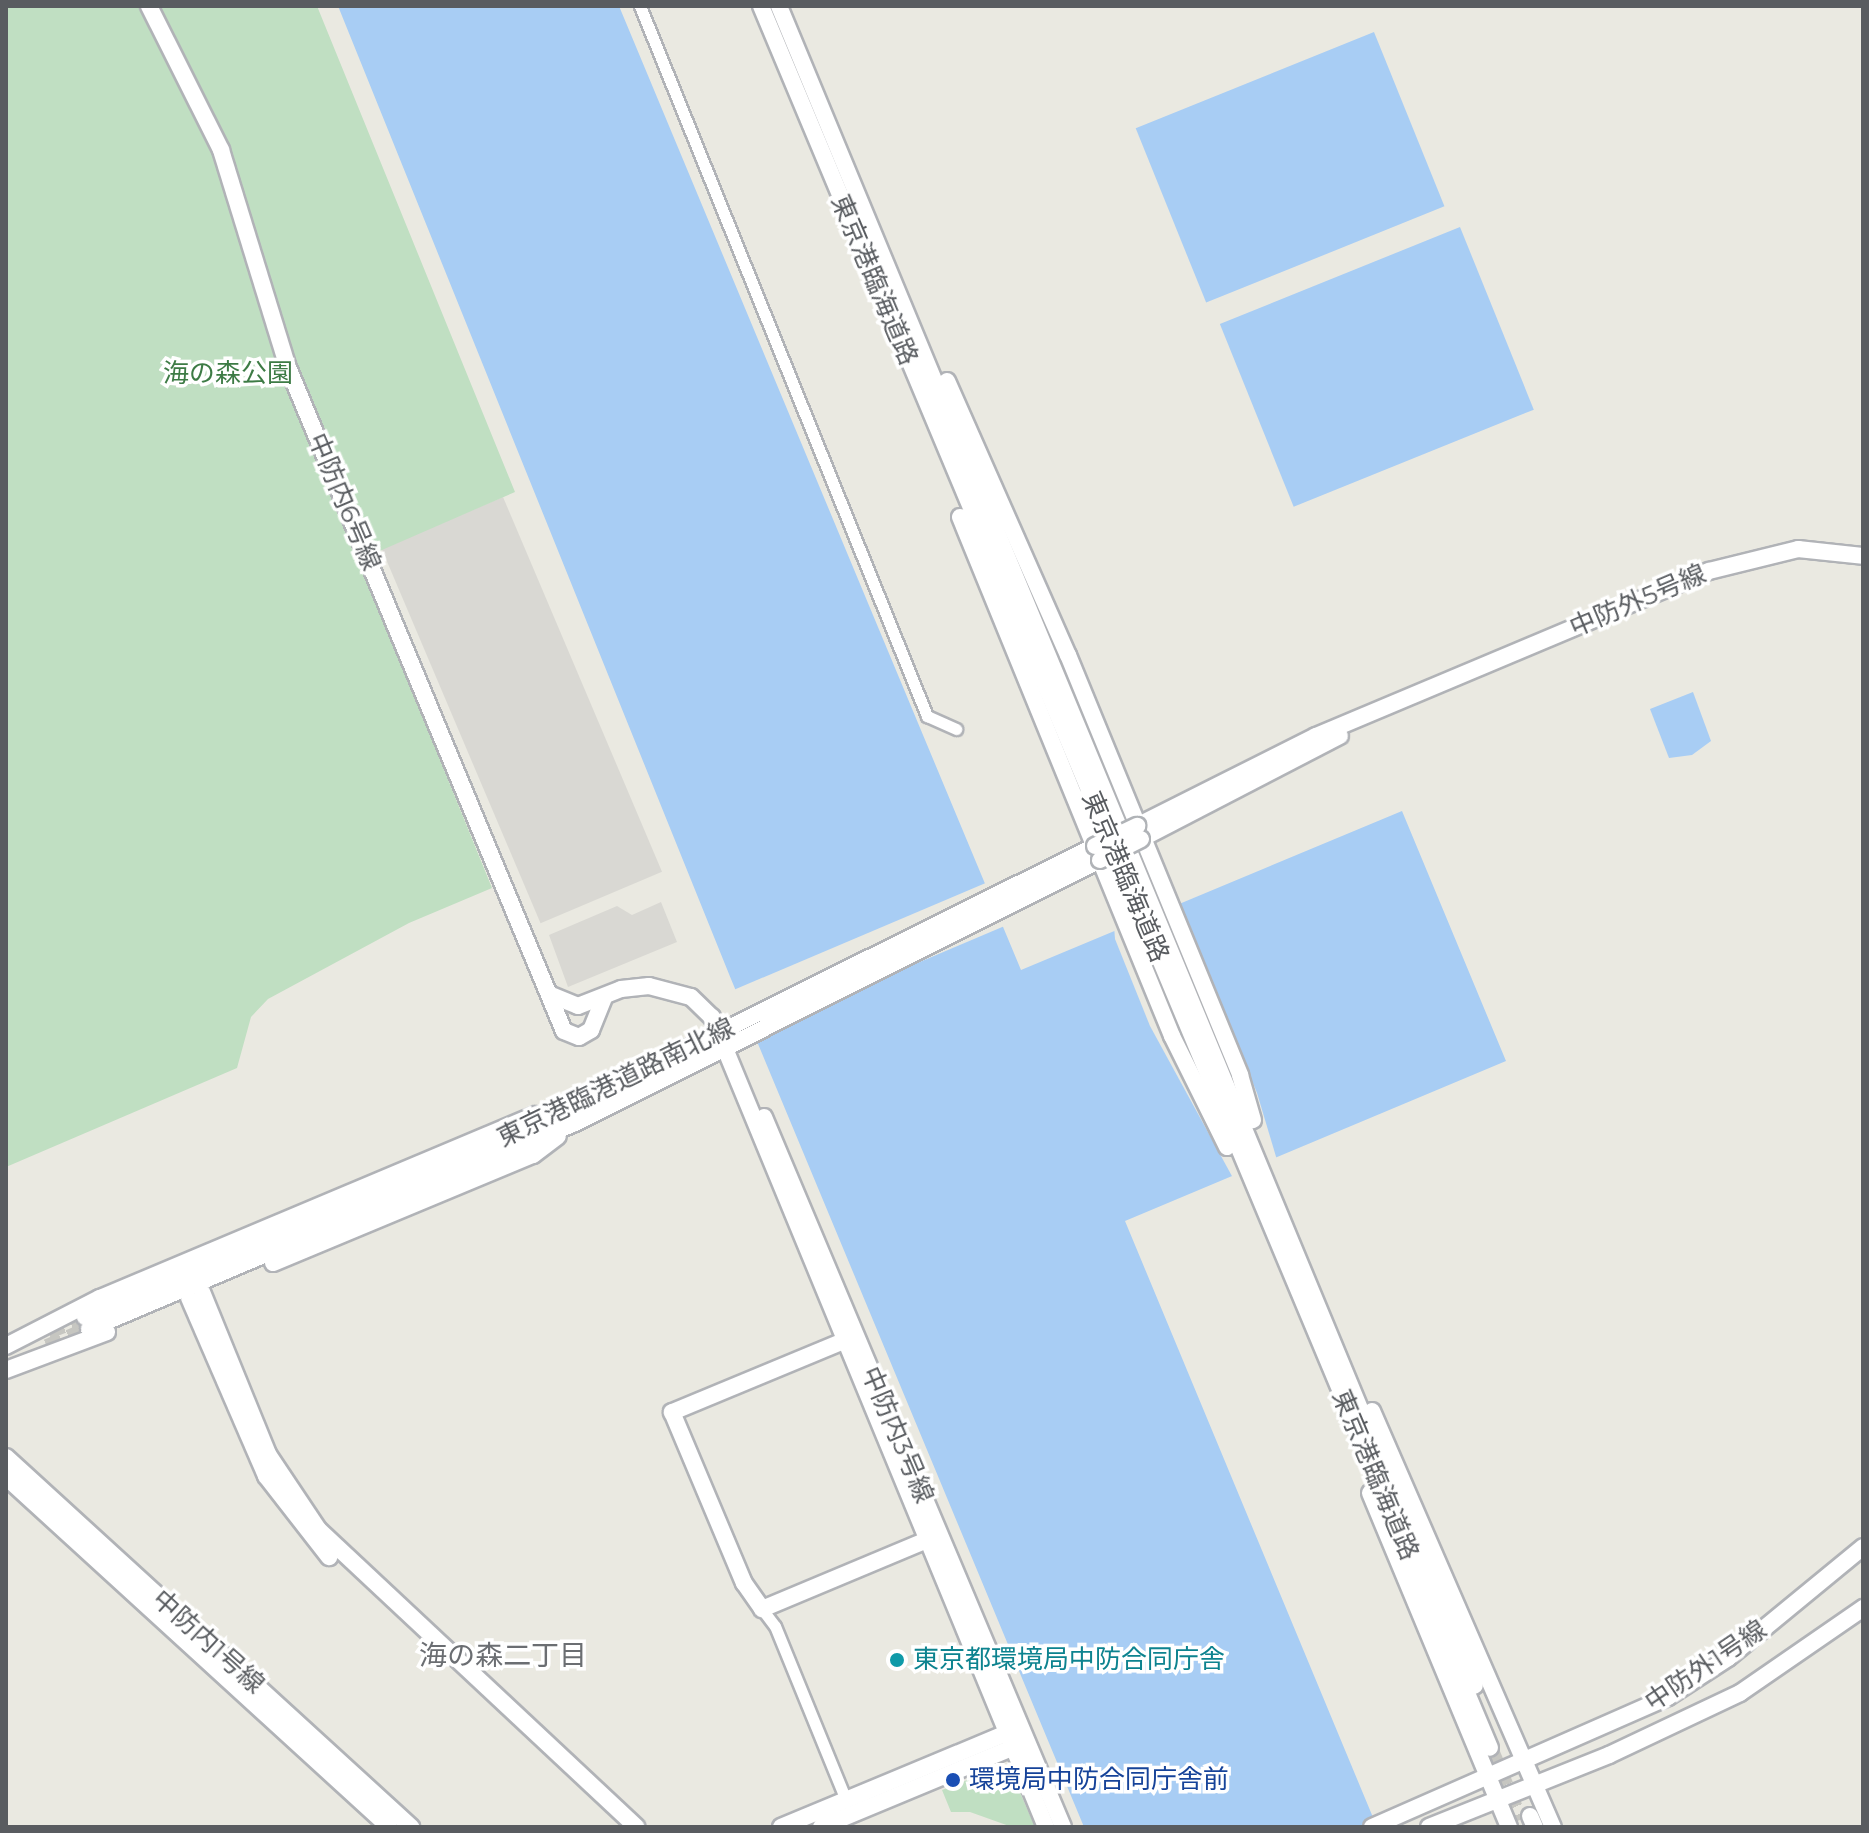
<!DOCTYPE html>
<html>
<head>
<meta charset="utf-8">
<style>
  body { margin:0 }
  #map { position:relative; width:1869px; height:1833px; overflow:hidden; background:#eae9e1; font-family:Montserrat,"Noto Sans JP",sans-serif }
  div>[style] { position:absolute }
  .industrial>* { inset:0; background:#d9d8d3; transform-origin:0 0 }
  .green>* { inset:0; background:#c0dfc2 }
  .water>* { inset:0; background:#a8cdf4; transform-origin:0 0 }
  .pier>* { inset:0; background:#eae9e1; transform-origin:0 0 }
  .secondary-tunnel>* { height:16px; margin-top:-8px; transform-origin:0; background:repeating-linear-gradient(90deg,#c6c6c1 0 16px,transparent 0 24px) }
  .roads { filter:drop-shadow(2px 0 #b1b3b7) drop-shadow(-2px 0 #b1b3b7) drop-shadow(0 2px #b1b3b7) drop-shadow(0 -2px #b1b3b7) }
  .street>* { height:11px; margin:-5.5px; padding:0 5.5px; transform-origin:5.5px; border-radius:5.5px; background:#fff }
  .secondary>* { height:16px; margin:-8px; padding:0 8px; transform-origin:8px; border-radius:8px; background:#fff }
  .bridges { filter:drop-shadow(2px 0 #b0b3b7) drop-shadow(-2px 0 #b0b3b7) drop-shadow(0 2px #b0b3b7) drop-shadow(0 -2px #b0b3b7) }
  .secondary-bridge>* { height:16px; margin:-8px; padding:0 8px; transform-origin:8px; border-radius:8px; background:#fff }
  .dots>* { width:22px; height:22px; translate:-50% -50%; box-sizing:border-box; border:4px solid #fff; border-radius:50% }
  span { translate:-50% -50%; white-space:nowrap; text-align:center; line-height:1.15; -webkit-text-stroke:7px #fff; paint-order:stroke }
  .street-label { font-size:26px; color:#595c60 }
  .park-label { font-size:26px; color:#3d7b45 }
  .culture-label { font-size:26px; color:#0d838f }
  .left { translate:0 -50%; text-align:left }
  .transit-label { font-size:26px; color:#164399 }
  .neighbourhood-label { font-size:28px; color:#6b6e72 }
  .frame { position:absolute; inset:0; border:8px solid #595c60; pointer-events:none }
</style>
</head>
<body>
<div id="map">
  <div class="industrial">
    <i style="left:503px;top:497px;width:407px;height:132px;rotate:67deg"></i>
    <i style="clip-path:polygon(661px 902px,677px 942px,568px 987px,549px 935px,617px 906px,632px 915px)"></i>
  </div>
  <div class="green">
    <i style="clip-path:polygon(6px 6px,317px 6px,515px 492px,359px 560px,492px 888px,409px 923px,268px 999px,251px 1017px,237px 1068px,6px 1167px)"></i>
    <i style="clip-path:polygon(998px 1768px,1012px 1774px,1035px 1827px,1012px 1827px,970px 1812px,951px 1812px,942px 1790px)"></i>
  </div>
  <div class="water">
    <i style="clip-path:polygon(338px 6px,619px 6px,1021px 970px,1402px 811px,1506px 1061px,1125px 1221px,1377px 1827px,1084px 1827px,731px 979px)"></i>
    <i style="left:1374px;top:32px;width:188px;height:257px;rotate:68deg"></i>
    <i style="left:1460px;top:227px;width:197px;height:259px;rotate:68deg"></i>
    <i style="clip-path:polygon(1693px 692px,1711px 741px,1692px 755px,1669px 758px,1650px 709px)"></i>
  </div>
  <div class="pier">
    <i style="left:988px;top:882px;width:47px;height:279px;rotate:67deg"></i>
    <i style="clip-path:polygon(1172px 901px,1180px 905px,1257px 1093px,1277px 1160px,1233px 1178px,1150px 1026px,1115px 939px,1114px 926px)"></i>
  </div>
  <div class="secondary-tunnel">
    <i style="left:48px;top:1331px;width:40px;rotate:-21deg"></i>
    <i style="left:47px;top:1347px;width:46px;rotate:-23.2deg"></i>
    <i style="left:1490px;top:1748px;width:78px;rotate:67.4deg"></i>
  </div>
  <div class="roads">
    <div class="street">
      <i style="left:640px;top:6px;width:766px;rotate:67.99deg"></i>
      <i style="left:927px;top:716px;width:32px;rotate:24deg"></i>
      <i style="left:762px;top:1609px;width:21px;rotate:53deg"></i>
      <i style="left:775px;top:1626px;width:188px;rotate:67.8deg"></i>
    </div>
    <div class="secondary">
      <i style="left:149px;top:6px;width:161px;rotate:63.4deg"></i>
      <i style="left:221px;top:150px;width:225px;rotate:72.9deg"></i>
      <i style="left:287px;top:365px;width:721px;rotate:67.42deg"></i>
      <i style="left:564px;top:1031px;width:16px;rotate:22deg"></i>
      <i style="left:579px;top:1037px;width:14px;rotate:-30deg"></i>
      <i style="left:591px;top:1030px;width:35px;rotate:-68deg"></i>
      <i style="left:761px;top:6px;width:1888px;rotate:67.29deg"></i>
      <i style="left:779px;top:6px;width:1818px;rotate:67.5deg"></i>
      <i style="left:947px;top:381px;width:300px;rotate:66.2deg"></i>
      <i style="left:1068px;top:655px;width:454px;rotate:67.7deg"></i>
      <i style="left:1240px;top:1075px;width:47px;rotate:73.9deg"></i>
      <i style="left:960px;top:517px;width:561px;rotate:67.78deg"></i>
      <i style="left:1172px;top:1036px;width:124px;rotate:63.6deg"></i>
      <i style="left:1137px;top:826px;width:200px;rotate:-26.7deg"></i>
      <i style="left:1316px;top:736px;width:426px;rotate:-22.8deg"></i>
      <i style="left:1709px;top:571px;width:92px;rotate:-13.9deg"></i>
      <i style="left:1798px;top:549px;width:65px;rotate:6.1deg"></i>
      <i style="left:1141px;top:839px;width:224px;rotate:-27.4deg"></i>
      <i style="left:551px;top:995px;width:29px;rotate:22deg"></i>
      <i style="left:578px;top:1006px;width:46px;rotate:-21.6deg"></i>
      <i style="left:621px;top:989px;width:28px;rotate:-6deg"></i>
      <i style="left:649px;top:986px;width:43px;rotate:14.7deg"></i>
      <i style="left:691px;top:997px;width:29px;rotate:44deg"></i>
      <i style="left:712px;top:1017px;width:876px;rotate:67.59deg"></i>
      <i style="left:764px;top:1117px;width:770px;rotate:67.16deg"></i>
      <i style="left:273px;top:1263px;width:282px;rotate:-22.6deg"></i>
      <i style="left:533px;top:1155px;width:31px;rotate:-37deg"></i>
      <i style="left:202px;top:1292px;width:175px;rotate:67.8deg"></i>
      <i style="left:268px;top:1454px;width:90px;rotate:56.3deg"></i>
      <i style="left:318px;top:1529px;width:436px;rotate:43.1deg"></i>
      <i style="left:189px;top:1298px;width:194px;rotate:66.6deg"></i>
      <i style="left:266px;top:1476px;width:103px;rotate:52.1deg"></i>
      <i style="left:85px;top:1317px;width:465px;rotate:-23deg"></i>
      <i style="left:513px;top:1135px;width:650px;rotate:-26.41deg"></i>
      <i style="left:89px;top:1329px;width:528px;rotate:-22.97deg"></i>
      <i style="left:575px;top:1123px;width:587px;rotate:-26.61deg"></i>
      <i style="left:851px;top:1338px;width:194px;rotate:157.5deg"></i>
      <i style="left:672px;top:1412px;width:186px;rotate:67.2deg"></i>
      <i style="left:744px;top:1583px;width:32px;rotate:55deg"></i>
      <i style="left:762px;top:1609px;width:186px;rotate:-22.7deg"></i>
      <i style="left:6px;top:1346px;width:106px;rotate:-27.1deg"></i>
      <i style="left:100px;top:1298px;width:472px;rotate:-22.8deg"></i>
      <i style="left:6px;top:1370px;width:108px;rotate:-20.6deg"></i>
      <i style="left:1372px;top:1411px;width:454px;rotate:66.5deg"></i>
      <i style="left:6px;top:1457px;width:549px;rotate:42.41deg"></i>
      <i style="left:6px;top:1477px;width:519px;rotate:42.42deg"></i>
      <i style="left:1370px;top:1493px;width:362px;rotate:67.4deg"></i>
      <i style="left:1530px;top:1816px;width:12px;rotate:66deg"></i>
      <i style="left:781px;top:1827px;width:255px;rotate:-22.6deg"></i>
      <i style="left:821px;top:1827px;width:214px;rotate:-22.5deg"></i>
      <i style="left:1372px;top:1827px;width:323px;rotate:-23.7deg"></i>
      <i style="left:1668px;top:1697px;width:72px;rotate:-33deg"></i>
      <i style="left:1728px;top:1658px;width:175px;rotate:-39.4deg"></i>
      <i style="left:1429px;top:1827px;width:194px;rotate:-21.8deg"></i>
      <i style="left:1609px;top:1755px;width:145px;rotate:-25.3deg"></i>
      <i style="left:1740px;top:1693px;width:150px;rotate:-34.6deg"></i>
    </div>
  </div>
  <div class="bridges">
    <div class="secondary-bridge">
      <i style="left:1095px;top:846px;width:47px;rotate:-25.5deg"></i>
      <i style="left:1100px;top:860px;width:46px;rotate:-27.1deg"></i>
    </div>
  </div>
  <div class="dots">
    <i style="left:897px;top:1660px;background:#0f9aa8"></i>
    <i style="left:953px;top:1780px;background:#1a4fb4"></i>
  </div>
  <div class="street-label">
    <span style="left:874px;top:280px;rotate:67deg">東京港臨海道路</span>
    <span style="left:344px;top:502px;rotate:67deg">中防内6号線</span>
    <span style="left:1638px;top:601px;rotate:-23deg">中防外5号線</span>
    <span style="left:1125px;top:877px;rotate:67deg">東京港臨海道路</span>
    <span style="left:616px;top:1083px;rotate:-26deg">東京港臨港道路南北線</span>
    <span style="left:897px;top:1435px;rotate:67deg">中防内3号線</span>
    <span style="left:1375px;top:1475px;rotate:67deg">東京港臨海道路</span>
    <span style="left:208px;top:1642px;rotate:42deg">中防内1号線</span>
    <span style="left:1706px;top:1666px;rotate:-34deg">中防外1号線</span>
  </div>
  <div class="park-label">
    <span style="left:228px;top:374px">海の森公園</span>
  </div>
  <div class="culture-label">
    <span class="left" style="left:913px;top:1660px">東京都環境局中防合同庁舎</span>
  </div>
  <div class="transit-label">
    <span class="left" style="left:969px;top:1780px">環境局中防合同庁舎前</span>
  </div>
  <div class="neighbourhood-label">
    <span style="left:503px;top:1655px">海の森二丁目</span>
  </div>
  <div class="frame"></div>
</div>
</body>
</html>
